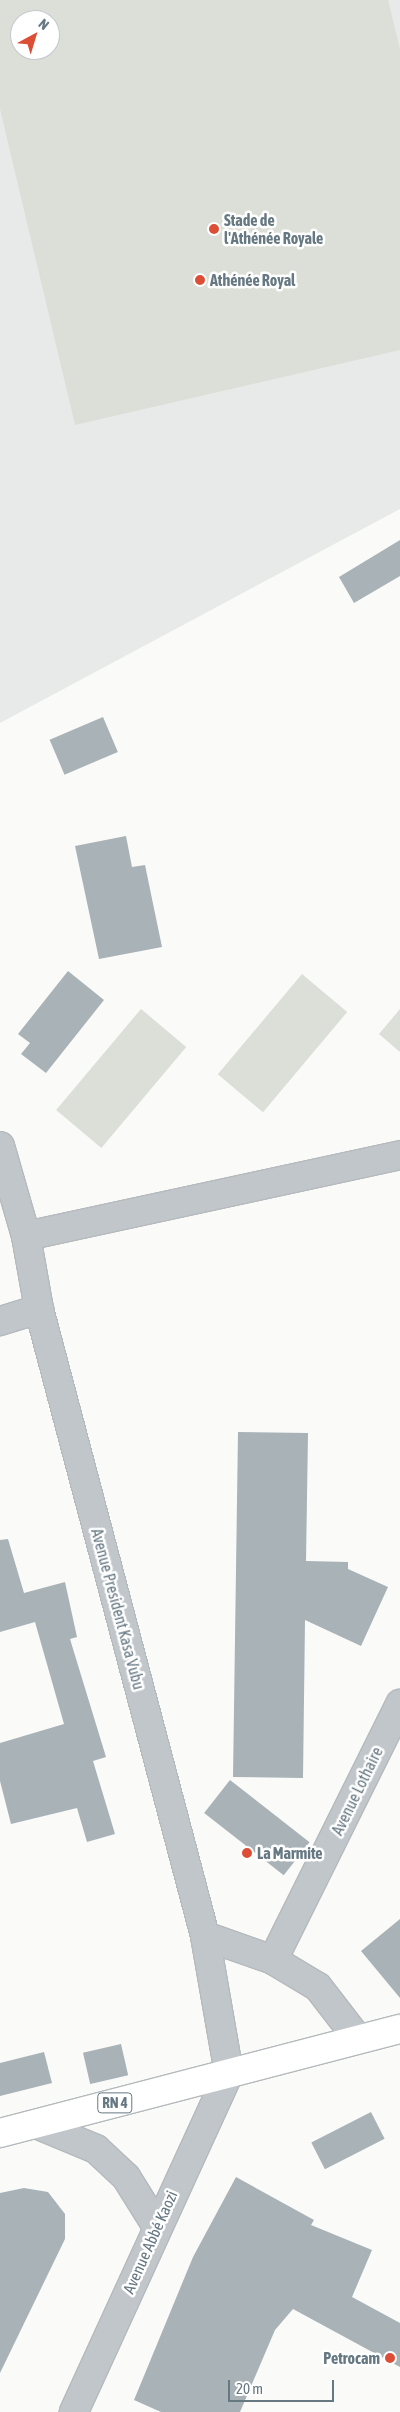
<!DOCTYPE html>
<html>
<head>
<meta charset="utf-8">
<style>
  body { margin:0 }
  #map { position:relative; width:400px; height:2412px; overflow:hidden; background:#fafaf8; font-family:"Asap Condensed",sans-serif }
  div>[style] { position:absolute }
  .built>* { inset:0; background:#e8eae9 }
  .green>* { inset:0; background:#dbdfd7; transform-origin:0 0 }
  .building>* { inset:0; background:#a8b2b7; transform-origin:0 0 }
  .roads { filter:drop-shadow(1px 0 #b5babd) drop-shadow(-1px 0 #b5babd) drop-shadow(0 1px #b5babd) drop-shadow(0 -1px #b5babd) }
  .minor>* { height:28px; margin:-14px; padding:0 14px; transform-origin:14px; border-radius:14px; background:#c1c6ca }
  .highway>* { height:28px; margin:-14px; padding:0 14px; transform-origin:14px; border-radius:14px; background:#fff }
  .dots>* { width:14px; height:14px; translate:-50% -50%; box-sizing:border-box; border:2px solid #fff; border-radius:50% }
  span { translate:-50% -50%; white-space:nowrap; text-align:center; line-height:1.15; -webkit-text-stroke:5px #fff; paint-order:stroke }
  .shield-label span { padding:1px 4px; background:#fff; border:1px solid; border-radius:4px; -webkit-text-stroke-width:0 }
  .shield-label { font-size:15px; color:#667882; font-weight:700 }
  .poi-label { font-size:16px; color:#667882; font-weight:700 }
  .left { translate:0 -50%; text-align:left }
  .right { translate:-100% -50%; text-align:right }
  .street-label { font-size:16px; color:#667882 }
  .north { position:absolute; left:10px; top:10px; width:50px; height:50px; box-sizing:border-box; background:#fff; border:1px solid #c2c9cd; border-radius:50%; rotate:39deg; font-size:14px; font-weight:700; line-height:20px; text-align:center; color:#667882 }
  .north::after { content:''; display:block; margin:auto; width:18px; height:22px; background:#dc4e36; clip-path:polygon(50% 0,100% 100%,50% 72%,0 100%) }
  .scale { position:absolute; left:228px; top:2380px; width:106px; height:22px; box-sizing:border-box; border:2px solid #667882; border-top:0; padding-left:6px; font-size:15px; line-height:18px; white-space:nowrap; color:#667882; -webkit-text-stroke:4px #fff; paint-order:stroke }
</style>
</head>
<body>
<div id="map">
  <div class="built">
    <i style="clip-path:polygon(evenodd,0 0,400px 0,400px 509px,0 723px,0 0,20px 20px,50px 20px,50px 50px,20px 50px,20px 20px)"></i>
  </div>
  <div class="green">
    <i style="clip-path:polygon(evenodd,0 0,388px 0,400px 49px,400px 350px,75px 425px,0 109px,0 0,20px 20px,50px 20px,50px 50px,20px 50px,20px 20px)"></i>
    <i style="left:302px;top:974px;width:59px;height:131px;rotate:40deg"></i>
    <i style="left:141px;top:1009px;width:59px;height:132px;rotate:40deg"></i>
    <i style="clip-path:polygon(400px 1009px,400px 1052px,379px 1034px)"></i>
  </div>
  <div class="building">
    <i style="clip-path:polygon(400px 540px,400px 576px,354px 603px,339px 577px)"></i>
    <i style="left:103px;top:717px;width:38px;height:58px;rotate:67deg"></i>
    <i style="clip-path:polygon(126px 836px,132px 867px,145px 865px,162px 947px,99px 959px,75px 846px)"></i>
    <i style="clip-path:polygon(68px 971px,104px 1000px,46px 1073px,21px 1054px,30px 1043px,18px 1034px)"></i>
    <i style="clip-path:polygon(238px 1432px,308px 1433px,306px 1561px,348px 1562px,348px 1569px,388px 1587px,361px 1646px,305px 1620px,303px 1778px,233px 1777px)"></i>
    <i style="clip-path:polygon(8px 1539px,24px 1593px,65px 1582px,77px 1637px,70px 1639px,106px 1757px,93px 1761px,115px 1834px,87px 1842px,77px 1808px,11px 1824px,0 1781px,0 1743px,64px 1724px,35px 1622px,0 1632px,0 1540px)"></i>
    <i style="left:230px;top:1780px;width:101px;height:42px;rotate:38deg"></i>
    <i style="clip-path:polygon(400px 1919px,400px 1998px,361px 1951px)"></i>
    <i style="left:121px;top:2044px;width:32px;height:39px;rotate:77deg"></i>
    <i style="clip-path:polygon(44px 2052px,52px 2083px,0 2096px,0 2063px)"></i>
    <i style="left:371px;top:2112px;width:30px;height:67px;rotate:63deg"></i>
    <i style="clip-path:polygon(236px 2177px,314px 2220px,311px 2225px,372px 2250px,352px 2297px,400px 2323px,400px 2367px,293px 2309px,275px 2330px,240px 2412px,161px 2412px,134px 2400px,193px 2257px)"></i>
    <i style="clip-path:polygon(24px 2188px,48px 2192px,65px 2214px,65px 2239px,0 2373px,0 2193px)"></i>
  </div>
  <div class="roads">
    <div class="minor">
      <i style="left:0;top:1146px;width:94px;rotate:73.9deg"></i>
      <i style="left:26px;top:1236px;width:74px;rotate:79.9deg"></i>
      <i style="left:39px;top:1309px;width:649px;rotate:75.17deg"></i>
      <i style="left:205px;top:1936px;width:139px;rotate:80.1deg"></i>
      <i style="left:229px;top:2073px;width:373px;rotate:114.6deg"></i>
      <i style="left:26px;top:1236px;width:383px;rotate:-12.2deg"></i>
      <i style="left:0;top:1321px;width:41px;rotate:-17.1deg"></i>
      <i style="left:205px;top:1936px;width:72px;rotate:19.4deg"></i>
      <i style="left:273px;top:1960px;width:52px;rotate:31deg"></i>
      <i style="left:318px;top:1987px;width:66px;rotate:52.4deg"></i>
      <i style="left:273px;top:1960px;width:286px;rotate:-63.6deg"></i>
      <i style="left:36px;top:2124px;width:65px;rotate:22.6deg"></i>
      <i style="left:96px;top:2149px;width:41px;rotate:43deg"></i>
      <i style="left:126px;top:2177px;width:57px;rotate:58deg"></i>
    </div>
    <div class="highway">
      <i style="left:0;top:2133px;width:413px;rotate:-14.6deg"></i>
    </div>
  </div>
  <div class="dots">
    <i style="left:214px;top:229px;background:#dc4e36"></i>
    <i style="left:200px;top:280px;background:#dc4e36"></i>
    <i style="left:247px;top:1853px;background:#dc4e36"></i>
    <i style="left:390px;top:2358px;background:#dc4e36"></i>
  </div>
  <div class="shield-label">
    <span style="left:115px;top:2103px">RN 4</span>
  </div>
  <div class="poi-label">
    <span class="left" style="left:224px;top:229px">Stade de<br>l'Athénée Royale</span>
    <span class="left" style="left:210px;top:280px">Athénée Royal</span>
    <span class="left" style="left:257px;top:1853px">La Marmite</span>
    <span class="right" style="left:380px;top:2358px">Petrocam</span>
  </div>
  <div class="street-label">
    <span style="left:118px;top:1609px;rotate:75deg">Avenue President Kasa Vubu</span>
    <span style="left:357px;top:1791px;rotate:-64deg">Avenue Lothaire</span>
    <span style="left:150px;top:2242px;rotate:-66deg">Avenue Abbé Kaozi</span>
  </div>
  <div class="north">N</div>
  <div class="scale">20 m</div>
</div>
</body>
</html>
